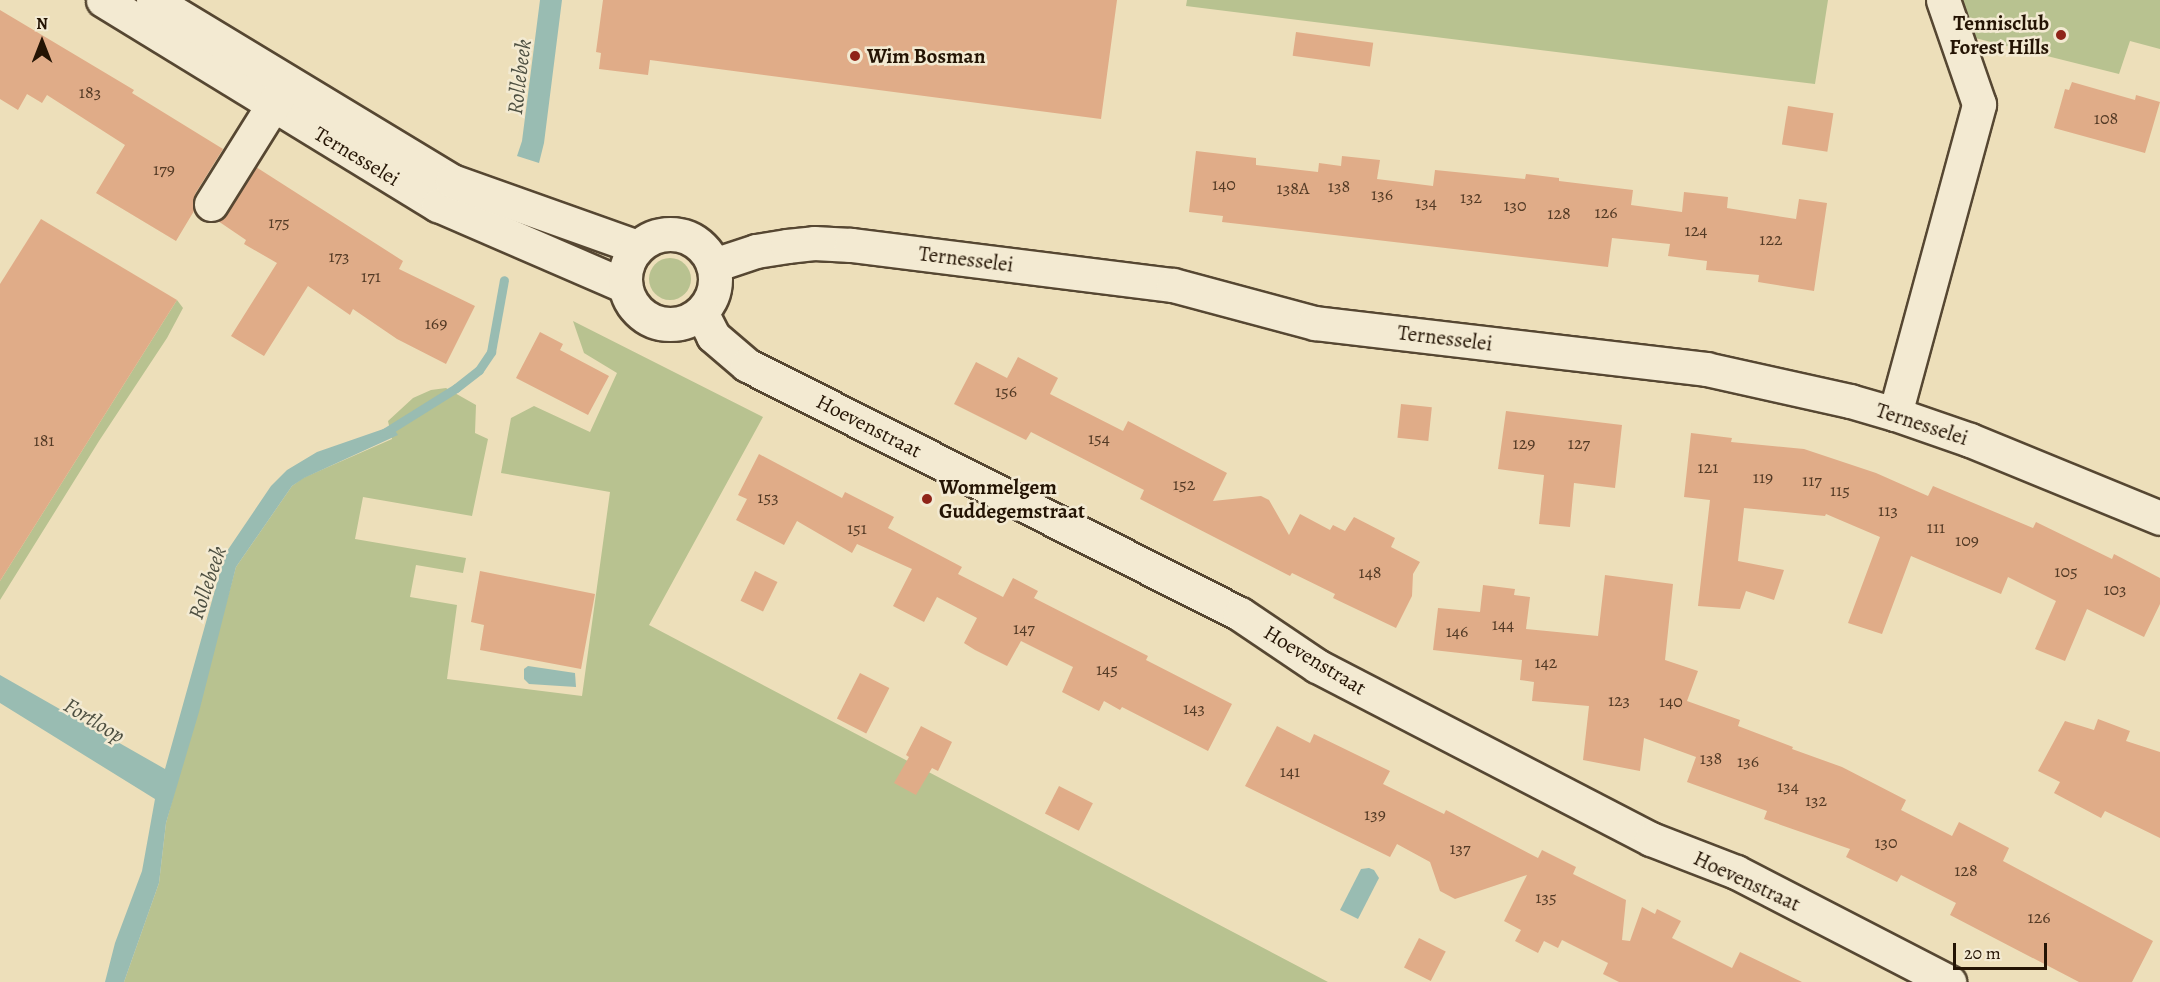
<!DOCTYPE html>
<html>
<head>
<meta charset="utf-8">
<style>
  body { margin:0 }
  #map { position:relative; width:2160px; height:982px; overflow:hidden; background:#eddfba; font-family:Alegreya,serif }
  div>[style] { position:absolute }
  .green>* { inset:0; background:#b8c290 }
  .round { border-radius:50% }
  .water>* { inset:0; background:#99bcb2 }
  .stream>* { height:9px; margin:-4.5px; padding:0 4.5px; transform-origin:4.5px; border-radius:4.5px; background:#99bcb2 }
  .building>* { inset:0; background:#e0ac88; transform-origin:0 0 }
  .roads { filter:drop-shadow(2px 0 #564732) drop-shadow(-2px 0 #564732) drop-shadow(0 2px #564732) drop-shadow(0 -2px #564732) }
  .minor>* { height:33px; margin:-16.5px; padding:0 16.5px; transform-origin:16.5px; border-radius:16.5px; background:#f3ead2 }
  .minor>.ring { margin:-16.5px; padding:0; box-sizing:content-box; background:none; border:33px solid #f3ead2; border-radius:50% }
  .dots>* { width:16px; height:16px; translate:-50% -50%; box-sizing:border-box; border:3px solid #f3ead2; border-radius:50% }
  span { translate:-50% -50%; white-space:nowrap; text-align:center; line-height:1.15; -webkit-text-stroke:5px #f3ead2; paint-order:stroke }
  .number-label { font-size:18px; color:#533a25 }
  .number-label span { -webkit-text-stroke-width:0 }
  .poi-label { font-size:21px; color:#241404; font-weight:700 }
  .right { translate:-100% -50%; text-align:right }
  .left { translate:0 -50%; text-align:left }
  .street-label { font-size:21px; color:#241404 }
  .water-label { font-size:22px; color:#4d4f41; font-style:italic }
  .north { position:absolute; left:12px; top:12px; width:60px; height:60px; -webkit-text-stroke:4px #f3ead2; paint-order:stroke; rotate:0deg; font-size:16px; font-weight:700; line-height:24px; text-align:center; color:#241404 }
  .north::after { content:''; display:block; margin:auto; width:21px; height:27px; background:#241404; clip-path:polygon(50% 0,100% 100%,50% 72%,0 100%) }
  .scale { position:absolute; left:1953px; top:943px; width:94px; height:27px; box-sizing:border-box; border:3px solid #241404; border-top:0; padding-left:8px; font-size:18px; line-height:21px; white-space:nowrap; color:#241404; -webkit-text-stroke:4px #f3ead2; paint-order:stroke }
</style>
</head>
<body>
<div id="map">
  <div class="green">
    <i style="clip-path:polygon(1187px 0,1828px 0,1815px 84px,1186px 6px)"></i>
    <i style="clip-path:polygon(1929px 0,2160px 0,2160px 49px,2130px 41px,2119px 74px,1939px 29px)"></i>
    <i class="round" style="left:649px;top:258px;width:42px;height:42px"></i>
    <i style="clip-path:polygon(177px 300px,183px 308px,167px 338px,99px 441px,0 600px,0 581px)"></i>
    <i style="clip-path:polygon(573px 321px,763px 417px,649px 625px,1328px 982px,124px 982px,159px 883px,166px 823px,236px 567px,292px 486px,303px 478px,392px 439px,388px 421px,413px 398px,431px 390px,446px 388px,476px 405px,475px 433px,488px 439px,472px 516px,363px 497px,355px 539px,466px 558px,463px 573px,416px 565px,410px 597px,457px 605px,447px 679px,582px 696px,610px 492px,501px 473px,511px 418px,534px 406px,590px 432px,617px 373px,584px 353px)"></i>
  </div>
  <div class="water">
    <i style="clip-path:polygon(540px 0,562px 0,544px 143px,539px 163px,517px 156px,522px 141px)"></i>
    <i style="clip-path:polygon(392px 426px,398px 435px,304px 478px,292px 486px,236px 567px,199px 712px,166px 823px,159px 883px,124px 982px,105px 982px,115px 943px,142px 871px,155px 799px,0 703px,0 675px,165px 769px,225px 554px,271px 486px,287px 470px,317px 452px)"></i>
    <i style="clip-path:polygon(528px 666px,575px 673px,576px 687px,529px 684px,524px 679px,524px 669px)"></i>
    <i style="clip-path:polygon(1369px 868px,1374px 870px,1379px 878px,1358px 919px,1340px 910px,1361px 869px)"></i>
  </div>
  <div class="stream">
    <i style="left:384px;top:433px;width:85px;rotate:-32deg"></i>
    <i style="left:456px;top:388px;width:29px;rotate:-38deg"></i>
    <i style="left:479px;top:370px;width:22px;rotate:-56deg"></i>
    <i style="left:491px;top:352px;width:73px;rotate:-79.8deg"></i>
  </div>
  <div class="building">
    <i style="clip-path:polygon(603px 0,1117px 0,1101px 119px,650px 60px,648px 75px,599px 69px,601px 53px,596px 52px)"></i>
    <i style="clip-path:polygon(0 10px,134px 90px,132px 93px,223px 149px,195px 194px,194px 211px,176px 241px,96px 193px,125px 145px,47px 95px,42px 103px,27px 94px,18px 110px,0 99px)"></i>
    <i style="left:1296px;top:32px;width:78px;height:24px;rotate:8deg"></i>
    <i style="clip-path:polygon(2072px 82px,2135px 100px,2136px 95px,2160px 102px,2145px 153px,2054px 128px,2065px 89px,2069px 90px)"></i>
    <i style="left:1788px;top:106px;width:46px;height:39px;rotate:9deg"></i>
    <i style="clip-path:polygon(1196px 151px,1256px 158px,1256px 165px,1318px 172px,1319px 163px,1341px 166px,1342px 156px,1380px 160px,1377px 179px,1433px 186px,1435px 170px,1525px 179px,1526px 174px,1559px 178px,1559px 181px,1633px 190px,1631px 205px,1682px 212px,1684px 192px,1728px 197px,1727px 208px,1796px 219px,1799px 199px,1827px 203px,1814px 291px,1758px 282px,1759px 275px,1706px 270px,1707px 261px,1668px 256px,1670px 244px,1612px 238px,1608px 267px,1222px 222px,1223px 216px,1189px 212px)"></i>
    <i style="clip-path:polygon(256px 167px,403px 261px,399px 269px,475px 306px,446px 364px,397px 339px,353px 309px,350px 315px,308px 286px,264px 356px,231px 336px,277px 263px,244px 244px,246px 240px,218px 221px,227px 214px)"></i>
    <i style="clip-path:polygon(41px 219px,177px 300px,0 581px,0 284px)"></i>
    <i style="clip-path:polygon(540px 332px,563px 344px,560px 350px,609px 376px,588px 415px,516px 378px)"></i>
    <i style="clip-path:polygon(1018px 357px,1058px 378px,1050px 394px,1123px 431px,1128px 421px,1227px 473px,1213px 501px,1261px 496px,1269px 500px,1289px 535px,1300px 514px,1330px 530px,1333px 525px,1345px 531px,1354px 517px,1395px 538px,1391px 547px,1420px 562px,1413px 574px,1412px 596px,1396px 628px,1333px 598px,1335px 594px,1292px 573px,1290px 576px,1140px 499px,1144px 490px,1031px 432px,1026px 440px,954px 404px,976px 362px,1007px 378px)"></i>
    <i style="left:1401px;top:404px;width:31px;height:34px;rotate:6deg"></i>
    <i style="clip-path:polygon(1506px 411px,1622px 425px,1615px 488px,1574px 483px,1570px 527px,1539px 524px,1544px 475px,1498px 469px)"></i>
    <i style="clip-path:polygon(1691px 433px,1732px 438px,1731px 442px,1804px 449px,1876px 473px,1928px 496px,1933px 486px,2033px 528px,2036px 522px,2112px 559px,2114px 554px,2160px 578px,2160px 604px,2144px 637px,2087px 609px,2065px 661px,2035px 649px,2056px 601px,2008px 577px,2001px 594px,1911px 556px,1882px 634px,1848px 623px,1880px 537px,1826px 514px,1825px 516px,1744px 508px,1738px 561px,1784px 570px,1774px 600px,1746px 591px,1740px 609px,1698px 606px,1710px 500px,1684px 497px)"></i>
    <i style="clip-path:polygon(759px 454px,842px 498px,845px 492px,894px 517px,888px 528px,962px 567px,958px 574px,1003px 597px,1013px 578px,1038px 591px,1034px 598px,1148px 656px,1146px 660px,1232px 704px,1208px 751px,1122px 707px,1120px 710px,1104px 701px,1099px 711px,1062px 692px,1073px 667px,1021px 641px,1007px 666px,975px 650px,964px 643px,977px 618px,937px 597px,924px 622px,893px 606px,912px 569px,857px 544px,852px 553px,797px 521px,784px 545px,736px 520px,747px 499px,738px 495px)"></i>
    <i style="clip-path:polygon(480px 571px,595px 594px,581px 669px,480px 650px,484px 625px,471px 622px)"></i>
    <i style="left:755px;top:571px;width:25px;height:33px;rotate:26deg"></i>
    <i style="clip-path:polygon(1605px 575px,1673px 584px,1665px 660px,1698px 671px,1687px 701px,1740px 720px,1738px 726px,1793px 747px,1792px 749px,1842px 767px,1906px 800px,1901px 810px,1952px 836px,1959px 822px,2009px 848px,2003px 861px,2153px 941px,2132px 982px,2079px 982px,1950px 915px,1956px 903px,1901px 875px,1897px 882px,1846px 857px,1850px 849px,1764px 819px,1767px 811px,1687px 782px,1696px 757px,1644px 738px,1640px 771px,1583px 760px,1589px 706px,1532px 701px,1534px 682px,1520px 680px,1522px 660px,1433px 650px,1438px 608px,1480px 612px,1483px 585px,1515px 589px,1514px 595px,1530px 597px,1526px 629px,1598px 636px)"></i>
    <i style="left:860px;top:673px;width:33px;height:51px;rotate:27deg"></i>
    <i style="clip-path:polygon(2098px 719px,2130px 731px,2126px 741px,2160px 752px,2160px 838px,2105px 811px,2101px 818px,2054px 793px,2060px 782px,2038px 771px,2065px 721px,2094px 730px)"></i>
    <i style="clip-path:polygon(921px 726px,952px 742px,938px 771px,932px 768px,916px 795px,894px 783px,909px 757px,906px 755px)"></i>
    <i style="clip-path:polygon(1277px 726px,1310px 743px,1314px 734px,1390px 771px,1383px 784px,1444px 814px,1446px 810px,1538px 858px,1542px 850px,1576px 867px,1573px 874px,1626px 900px,1622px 940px,1630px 941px,1642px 907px,1655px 914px,1657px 909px,1681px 921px,1672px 938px,1732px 968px,1740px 952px,1802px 982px,1619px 982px,1603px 974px,1608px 963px,1562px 940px,1558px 948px,1544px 941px,1538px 953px,1515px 941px,1521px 930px,1504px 921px,1527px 875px,1455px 899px,1440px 891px,1430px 862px,1397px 844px,1390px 857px,1245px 786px)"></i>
    <i style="left:1059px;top:786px;width:38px;height:31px;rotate:27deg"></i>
    <i style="left:1419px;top:938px;width:30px;height:33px;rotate:27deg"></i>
  </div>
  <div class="roads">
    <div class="minor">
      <i style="left:103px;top:0;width:393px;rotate:31.5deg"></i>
      <i style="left:438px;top:205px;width:204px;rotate:23.4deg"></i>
      <i style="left:153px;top:0;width:350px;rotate:31.2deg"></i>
      <i style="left:452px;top:181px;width:196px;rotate:19.6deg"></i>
      <i style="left:211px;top:204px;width:138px;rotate:-58deg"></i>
      <i class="ring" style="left:625px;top:234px;width:57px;height:57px"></i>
      <i style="left:714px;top:265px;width:44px;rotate:-18.4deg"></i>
      <i style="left:756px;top:251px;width:31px;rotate:-9deg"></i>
      <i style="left:787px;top:246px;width:27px;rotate:-6deg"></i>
      <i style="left:814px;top:243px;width:37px;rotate:3deg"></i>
      <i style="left:851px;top:245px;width:324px;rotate:7.1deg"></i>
      <i style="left:1173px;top:285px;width:147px;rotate:15deg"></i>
      <i style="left:1315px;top:323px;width:394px;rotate:6.7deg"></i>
      <i style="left:1706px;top:369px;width:148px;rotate:12.5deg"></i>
      <i style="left:1850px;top:401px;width:47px;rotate:16.1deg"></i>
      <i style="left:1895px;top:414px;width:79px;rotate:19.1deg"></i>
      <i style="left:1970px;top:440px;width:205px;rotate:22.3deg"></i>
      <i style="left:701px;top:312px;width:27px;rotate:63deg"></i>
      <i style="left:713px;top:336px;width:45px;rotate:40.5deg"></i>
      <i style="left:747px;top:365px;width:552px;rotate:26.8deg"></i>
      <i style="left:1240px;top:614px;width:93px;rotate:34deg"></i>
      <i style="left:1317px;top:666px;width:376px;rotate:27.4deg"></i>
      <i style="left:1651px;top:839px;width:91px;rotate:21.2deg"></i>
      <i style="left:1736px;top:872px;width:240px;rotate:27.3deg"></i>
      <i style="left:1895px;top:414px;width:321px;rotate:-74.8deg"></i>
      <i style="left:1979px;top:104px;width:110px;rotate:-109.1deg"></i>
    </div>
  </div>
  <div class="dots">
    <i style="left:2061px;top:35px;background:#8f2418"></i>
    <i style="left:855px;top:56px;background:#8f2418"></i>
    <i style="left:927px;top:499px;background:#8f2418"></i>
  </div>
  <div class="number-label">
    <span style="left:90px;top:92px">183</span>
    <span style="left:2106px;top:118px">108</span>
    <span style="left:164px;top:169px">179</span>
    <span style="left:1224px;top:184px">140</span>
    <span style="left:1339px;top:186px">138</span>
    <span style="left:1293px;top:188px">138A</span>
    <span style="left:1382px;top:194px">136</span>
    <span style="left:1471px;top:197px">132</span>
    <span style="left:1426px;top:202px">134</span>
    <span style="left:1515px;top:205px">130</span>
    <span style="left:1606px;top:212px">126</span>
    <span style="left:1559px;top:213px">128</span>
    <span style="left:279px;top:222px">175</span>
    <span style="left:1696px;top:230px">124</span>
    <span style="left:1771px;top:239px">122</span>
    <span style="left:339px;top:256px">173</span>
    <span style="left:371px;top:276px">171</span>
    <span style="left:436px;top:323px">169</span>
    <span style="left:1006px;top:391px">156</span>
    <span style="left:1099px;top:438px">154</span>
    <span style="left:44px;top:440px">181</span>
    <span style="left:1524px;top:443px">129</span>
    <span style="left:1579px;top:443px">127</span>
    <span style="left:1708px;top:467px">121</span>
    <span style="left:1763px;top:477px">119</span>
    <span style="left:1812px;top:480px">117</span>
    <span style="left:1184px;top:484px">152</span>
    <span style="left:1840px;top:490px">115</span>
    <span style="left:768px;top:497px">153</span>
    <span style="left:1888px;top:510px">113</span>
    <span style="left:1936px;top:527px">111</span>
    <span style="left:857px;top:528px">151</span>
    <span style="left:1967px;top:540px">109</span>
    <span style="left:2066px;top:571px">105</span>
    <span style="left:1370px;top:572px">148</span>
    <span style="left:2115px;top:589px">103</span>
    <span style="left:1503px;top:624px">144</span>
    <span style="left:1024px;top:628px">147</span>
    <span style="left:1457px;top:631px">146</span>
    <span style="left:1546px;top:662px">142</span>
    <span style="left:1107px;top:669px">145</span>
    <span style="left:1619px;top:700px">123</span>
    <span style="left:1671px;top:701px">140</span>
    <span style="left:1194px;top:708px">143</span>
    <span style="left:1711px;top:758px">138</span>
    <span style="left:1748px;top:761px">136</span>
    <span style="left:1290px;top:771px">141</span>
    <span style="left:1788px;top:786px">134</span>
    <span style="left:1816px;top:800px">132</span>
    <span style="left:1375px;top:814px">139</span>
    <span style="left:1886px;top:842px">130</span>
    <span style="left:1460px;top:848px">137</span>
    <span style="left:1966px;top:870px">128</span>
    <span style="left:1546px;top:897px">135</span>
    <span style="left:2039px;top:917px">126</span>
  </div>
  <div class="poi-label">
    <span class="right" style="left:2049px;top:35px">Tennisclub<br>Forest Hills</span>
    <span class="left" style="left:867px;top:56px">Wim Bosman</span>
    <span class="left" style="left:939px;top:499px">Wommelgem<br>Guddegemstraat</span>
  </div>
  <div class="street-label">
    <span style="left:357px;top:156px;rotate:31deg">Ternesselei</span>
    <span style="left:966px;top:259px;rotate:7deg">Ternesselei</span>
    <span style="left:1445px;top:338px;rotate:7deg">Ternesselei</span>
    <span style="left:1922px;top:424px;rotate:18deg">Ternesselei</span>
    <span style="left:869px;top:426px;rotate:27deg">Hoevenstraat</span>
    <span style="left:1315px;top:660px;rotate:31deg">Hoevenstraat</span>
    <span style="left:1747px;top:881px;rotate:25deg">Hoevenstraat</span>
  </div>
  <div class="water-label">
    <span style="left:520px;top:77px;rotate:-83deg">Rollebeek</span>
    <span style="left:208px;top:583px;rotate:-71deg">Rollebeek</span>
    <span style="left:94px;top:721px;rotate:31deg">Fortloop</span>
  </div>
  <div class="north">N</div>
  <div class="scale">20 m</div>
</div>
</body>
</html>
